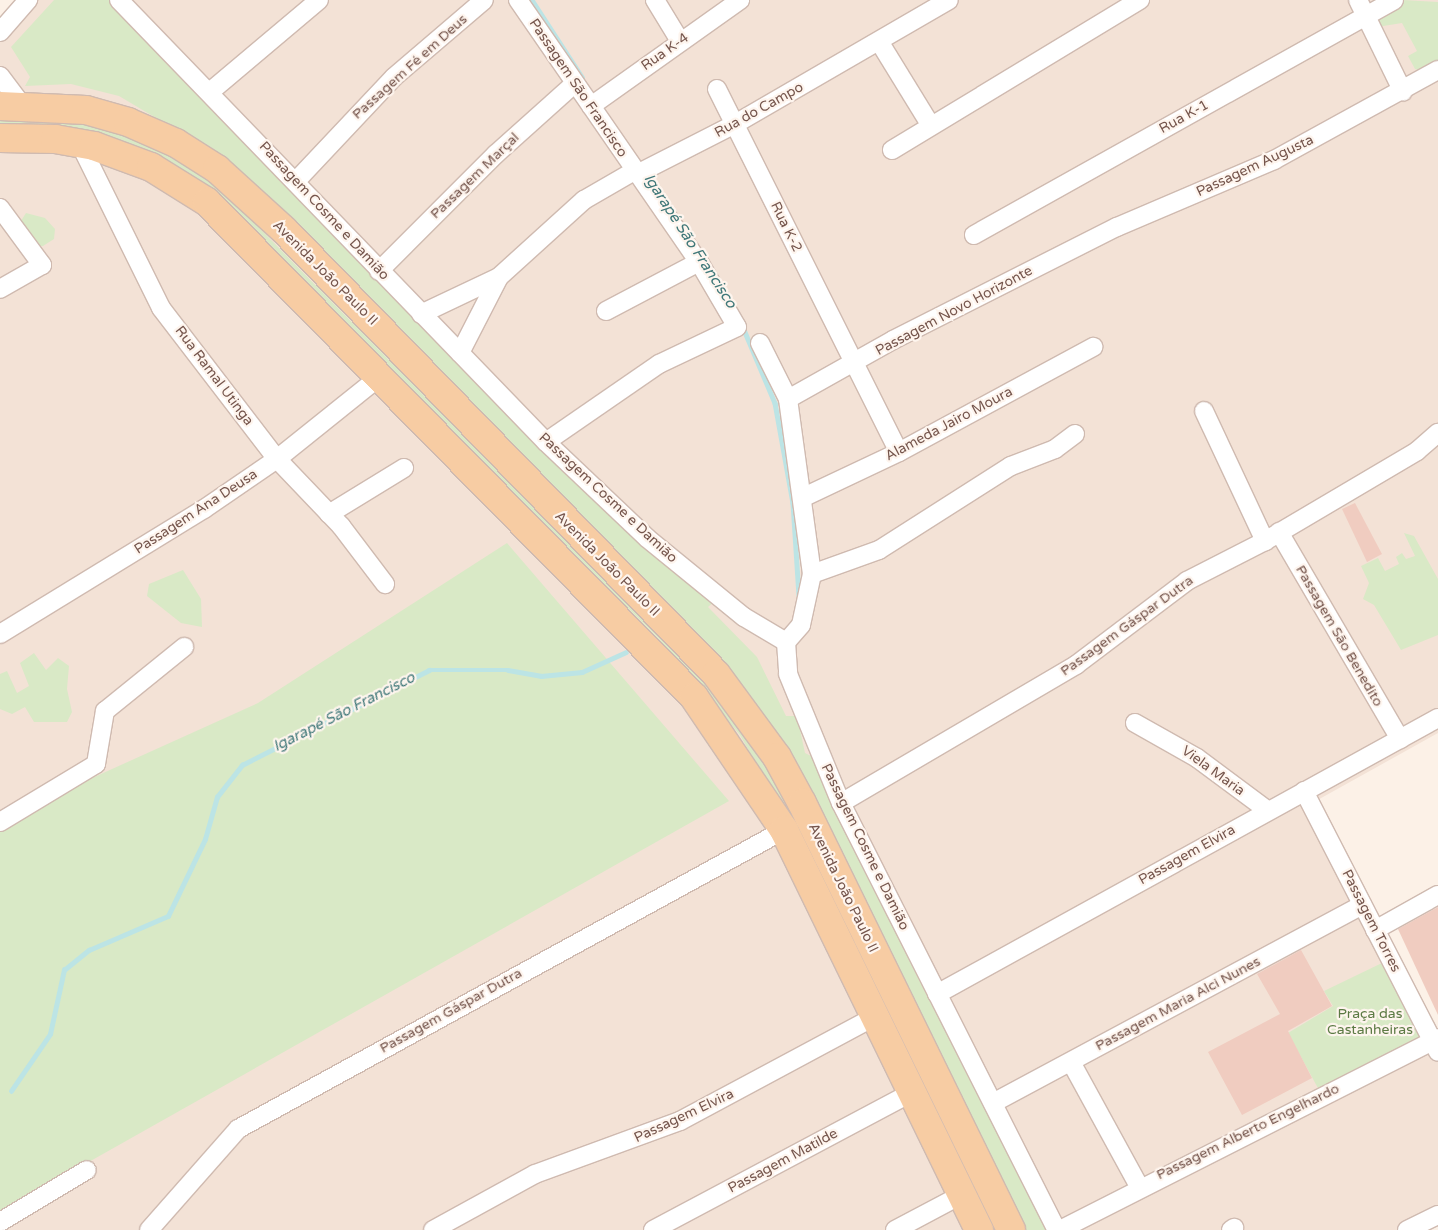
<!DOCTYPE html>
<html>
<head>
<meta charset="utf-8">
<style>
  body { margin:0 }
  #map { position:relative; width:1438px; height:1230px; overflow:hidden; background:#fcf1e7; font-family:"Varela Round",sans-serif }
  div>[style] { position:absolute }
  .residential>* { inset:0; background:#f3e2d6 }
  .green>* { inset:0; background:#d9e9c6 }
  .stream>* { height:4.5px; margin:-2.25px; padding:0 2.25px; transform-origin:2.25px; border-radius:2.25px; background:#bce4e5 }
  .building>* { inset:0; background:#f0ccc0 }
  .roads { filter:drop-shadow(1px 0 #cfbab0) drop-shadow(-1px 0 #cfbab0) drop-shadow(0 1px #cfbab0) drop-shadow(0 -1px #cfbab0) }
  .minor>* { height:18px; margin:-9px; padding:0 9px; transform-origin:9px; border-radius:9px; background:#fff }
  .primary>* { height:28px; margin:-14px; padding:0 14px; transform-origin:14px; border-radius:14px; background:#f7cca3 }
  span { translate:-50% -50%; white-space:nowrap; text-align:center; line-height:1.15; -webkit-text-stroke:4.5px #fef5ee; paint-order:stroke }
  .street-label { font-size:14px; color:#75554c }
  .park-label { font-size:14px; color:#5c7a44 }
  .water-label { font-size:15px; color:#407879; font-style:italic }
</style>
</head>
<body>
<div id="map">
  <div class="residential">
    <i style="clip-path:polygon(31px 0,1438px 0,1438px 733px,1314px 802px,1438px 1046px,1438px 1226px,1431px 1230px,0 1230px,0 28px)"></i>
  </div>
  <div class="green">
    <i style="clip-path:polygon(54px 0,112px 0,716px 600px,708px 607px,757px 657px,786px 716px,797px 716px,805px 753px,817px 759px,1052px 1230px,1022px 1230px,779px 746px,227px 160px,119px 96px,71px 84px,25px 86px,30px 77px,11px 47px)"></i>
    <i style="clip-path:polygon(1403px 0,1438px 2px,1438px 69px,1432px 74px,1415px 69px,1408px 56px,1417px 51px,1402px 23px,1377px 27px,1372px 16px)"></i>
    <i style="clip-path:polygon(23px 112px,111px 128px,178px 158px,224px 192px,716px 693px,761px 753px,804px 837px,999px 1230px,991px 1230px,799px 840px,740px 735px,659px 639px,214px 197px,0 130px,0 114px)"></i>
    <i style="clip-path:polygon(26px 213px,45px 218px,55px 229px,54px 239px,43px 246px,33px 246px,19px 224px)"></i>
    <i style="clip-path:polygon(1404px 533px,1414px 536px,1438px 579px,1438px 635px,1401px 650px,1374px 605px,1363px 599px,1369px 583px,1361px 566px,1378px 558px,1385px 571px,1399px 564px,1396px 557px,1402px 553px,1406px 559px,1415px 556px)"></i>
    <i style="clip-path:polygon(507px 543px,729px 801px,0 1212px,0 828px,59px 793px,258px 703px)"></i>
    <i style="clip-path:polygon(183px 570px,201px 599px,202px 627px,181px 623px,147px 596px,149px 584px)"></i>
    <i style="clip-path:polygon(34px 653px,46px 670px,58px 658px,69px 666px,67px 689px,72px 712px,67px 722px,34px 722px,25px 707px,12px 714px,0 709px,0 674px,7px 671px,17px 693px,29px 686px,20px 663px)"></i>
    <i style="clip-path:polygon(1384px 962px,1426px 1041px,1319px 1090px,1288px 1033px,1333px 1006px,1324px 991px)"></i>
  </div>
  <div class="stream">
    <i style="left:532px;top:0;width:92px;rotate:57deg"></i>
    <i style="left:742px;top:325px;width:85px;rotate:67.1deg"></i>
    <i style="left:775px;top:403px;width:102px;rotate:79.8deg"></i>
    <i style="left:793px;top:503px;width:92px;rotate:86.3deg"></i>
    <i style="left:11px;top:1091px;width:69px;rotate:-55.6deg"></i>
    <i style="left:50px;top:1034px;width:66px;rotate:-77.7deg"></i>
    <i style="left:64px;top:970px;width:32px;rotate:-39deg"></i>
    <i style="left:89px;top:950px;width:86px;rotate:-23.3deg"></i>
    <i style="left:168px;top:916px;width:85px;rotate:-64.3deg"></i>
    <i style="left:205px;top:839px;width:44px;rotate:-74.1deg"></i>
    <i style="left:217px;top:797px;width:41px;rotate:-52deg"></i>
    <i style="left:242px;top:765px;width:210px;rotate:-26.9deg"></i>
    <i style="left:429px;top:670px;width:79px"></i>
    <i style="left:508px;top:670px;width:34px;rotate:10deg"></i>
    <i style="left:541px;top:676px;width:41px;rotate:-5.6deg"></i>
    <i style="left:582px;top:672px;width:48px;rotate:-24.4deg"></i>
  </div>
  <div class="building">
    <i style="clip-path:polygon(1355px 503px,1382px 554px,1367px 562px,1342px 509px)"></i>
    <i style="clip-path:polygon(1438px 907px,1438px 1015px,1398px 929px)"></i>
    <i style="clip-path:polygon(1301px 950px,1332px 1006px,1288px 1031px,1312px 1078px,1242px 1115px,1208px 1052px,1280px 1014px,1257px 974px)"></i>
  </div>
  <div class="roads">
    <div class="minor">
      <i style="left:119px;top:0;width:615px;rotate:45.99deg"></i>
      <i style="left:546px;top:442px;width:139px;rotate:43.5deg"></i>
      <i style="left:647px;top:538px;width:125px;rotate:39.2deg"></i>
      <i style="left:744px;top:617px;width:49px;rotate:30.8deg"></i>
      <i style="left:786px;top:642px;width:32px;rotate:86deg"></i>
      <i style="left:788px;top:674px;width:139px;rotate:67.7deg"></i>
      <i style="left:841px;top:803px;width:479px;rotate:63.2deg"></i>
      <i style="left:518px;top:0;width:318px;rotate:55.4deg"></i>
      <i style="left:699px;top:262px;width:75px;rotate:59.7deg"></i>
      <i style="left:737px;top:327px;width:86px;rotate:154.6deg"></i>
      <i style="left:659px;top:364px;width:137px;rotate:145.4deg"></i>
      <i style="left:655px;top:0;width:48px;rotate:58.6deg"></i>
      <i style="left:1358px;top:0;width:102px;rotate:63.9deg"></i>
      <i style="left:0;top:32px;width:43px;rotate:-48.8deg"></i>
      <i style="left:880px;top:43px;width:97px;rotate:58.4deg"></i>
      <i style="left:0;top:76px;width:36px;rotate:53deg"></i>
      <i style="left:717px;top:89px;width:406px;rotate:63.4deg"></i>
      <i style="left:211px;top:91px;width:141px;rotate:-40.1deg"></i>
      <i style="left:591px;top:106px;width:183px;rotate:-35.4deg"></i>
      <i style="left:80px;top:144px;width:183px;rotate:63.7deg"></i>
      <i style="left:161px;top:308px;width:190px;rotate:52.5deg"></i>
      <i style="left:277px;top:459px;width:93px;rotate:46.3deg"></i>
      <i style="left:341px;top:526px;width:73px;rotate:52.8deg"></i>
      <i style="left:892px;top:150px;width:290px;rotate:-31.2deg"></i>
      <i style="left:637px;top:174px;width:110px;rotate:-27deg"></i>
      <i style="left:735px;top:124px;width:247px;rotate:-30.1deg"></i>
      <i style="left:297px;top:180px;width:141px;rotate:-46.7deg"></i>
      <i style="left:394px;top:77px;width:118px;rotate:-40.5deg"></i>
      <i style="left:0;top:208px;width:71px;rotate:53.6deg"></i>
      <i style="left:42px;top:265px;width:48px;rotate:150.3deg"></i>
      <i style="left:974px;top:235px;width:481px;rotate:-29.2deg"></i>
      <i style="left:379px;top:271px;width:165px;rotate:-45deg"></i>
      <i style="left:496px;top:154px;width:105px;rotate:-41.9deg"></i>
      <i style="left:606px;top:311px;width:105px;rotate:-27.8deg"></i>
      <i style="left:421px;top:314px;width:86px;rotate:-25.4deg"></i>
      <i style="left:499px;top:277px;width:115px;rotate:-42.2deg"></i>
      <i style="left:584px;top:200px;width:58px;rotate:-30.1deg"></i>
      <i style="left:760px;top:343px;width:63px;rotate:63.4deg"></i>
      <i style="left:788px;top:399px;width:177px;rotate:82.2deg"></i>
      <i style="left:812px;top:574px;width:52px;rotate:102.2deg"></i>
      <i style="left:801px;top:625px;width:23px;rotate:131deg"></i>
      <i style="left:460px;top:353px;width:85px;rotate:-62.8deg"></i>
      <i style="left:788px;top:399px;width:120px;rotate:-29.3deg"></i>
      <i style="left:893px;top:340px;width:251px;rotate:-26.8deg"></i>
      <i style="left:1117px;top:227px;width:171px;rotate:-23.1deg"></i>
      <i style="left:1274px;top:160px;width:187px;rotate:-28.8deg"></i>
      <i style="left:1204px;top:411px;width:144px;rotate:64.9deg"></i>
      <i style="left:804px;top:497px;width:105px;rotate:-25.3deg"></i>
      <i style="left:899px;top:452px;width:221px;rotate:-28.4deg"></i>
      <i style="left:329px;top:514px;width:88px;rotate:-31.5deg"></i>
      <i style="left:1279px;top:532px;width:240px;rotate:59.7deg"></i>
      <i style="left:812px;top:574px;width:71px;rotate:-19.7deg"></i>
      <i style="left:879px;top:550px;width:156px;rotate:-32.5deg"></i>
      <i style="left:1011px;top:466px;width:47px;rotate:-21.1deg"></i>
      <i style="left:1055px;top:449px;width:25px;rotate:-37deg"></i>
      <i style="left:0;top:634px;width:239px;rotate:-31.5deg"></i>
      <i style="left:204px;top:509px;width:88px;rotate:-34.4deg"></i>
      <i style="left:277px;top:459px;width:134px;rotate:-38.7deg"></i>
      <i style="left:1135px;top:723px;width:71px;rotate:29.4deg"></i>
      <i style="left:1197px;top:758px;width:87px;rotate:36.6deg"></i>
      <i style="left:1304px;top:791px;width:293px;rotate:62.8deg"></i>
      <i style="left:841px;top:803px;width:273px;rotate:-30.4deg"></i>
      <i style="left:1076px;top:665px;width:139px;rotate:-37.1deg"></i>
      <i style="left:1187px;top:581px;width:88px;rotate:-27.1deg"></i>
      <i style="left:1265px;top:541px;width:177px;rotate:-30.6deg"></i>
      <i style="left:1417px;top:451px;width:28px;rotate:-41deg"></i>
      <i style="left:0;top:822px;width:112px;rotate:-31.1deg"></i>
      <i style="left:96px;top:764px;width:54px;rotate:-80.4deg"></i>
      <i style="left:105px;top:711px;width:102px;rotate:-39deg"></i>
      <i style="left:1375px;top:930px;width:72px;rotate:-29.1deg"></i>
      <i style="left:937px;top:994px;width:572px;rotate:-28.85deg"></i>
      <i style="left:1071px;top:1062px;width:141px;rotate:61.3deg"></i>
      <i style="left:993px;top:1103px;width:419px;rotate:-28.2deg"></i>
      <i style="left:0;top:1222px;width:101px;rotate:-30.9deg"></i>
      <i style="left:149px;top:1230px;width:135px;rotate:-48.6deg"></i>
      <i style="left:238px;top:1129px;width:623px;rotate:-28.71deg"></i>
      <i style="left:433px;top:1230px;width:116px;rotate:-28.8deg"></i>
      <i style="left:535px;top:1174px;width:154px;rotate:-20.1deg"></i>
      <i style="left:680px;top:1121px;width:222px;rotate:-28.2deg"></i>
      <i style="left:653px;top:1230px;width:293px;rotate:-28deg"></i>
      <i style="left:895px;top:1230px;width:75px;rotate:-27.9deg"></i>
      <i style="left:1060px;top:1230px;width:424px;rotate:-26.9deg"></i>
      <i style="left:1231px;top:1230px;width:4px;rotate:-34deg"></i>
      <i style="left:1407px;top:1230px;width:34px;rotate:-26deg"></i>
    </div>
    <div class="primary">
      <i style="left:0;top:106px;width:86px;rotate:2.7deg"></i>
      <i style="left:86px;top:110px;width:44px;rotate:15.9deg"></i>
      <i style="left:128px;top:122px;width:52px;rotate:23.6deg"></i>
      <i style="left:176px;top:143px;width:49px;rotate:32.4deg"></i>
      <i style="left:217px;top:169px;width:91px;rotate:42.3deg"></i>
      <i style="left:284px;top:230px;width:619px;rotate:45.78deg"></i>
      <i style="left:716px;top:674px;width:103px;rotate:53.7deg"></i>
      <i style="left:777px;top:757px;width:52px;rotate:61.5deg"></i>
      <i style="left:802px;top:803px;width:475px;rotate:63.9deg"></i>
      <i style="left:0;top:138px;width:55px;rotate:1deg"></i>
      <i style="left:55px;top:139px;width:40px;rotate:10deg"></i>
      <i style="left:94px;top:146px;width:61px;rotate:20.2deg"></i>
      <i style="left:151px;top:167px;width:66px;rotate:32deg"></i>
      <i style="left:207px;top:202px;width:694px;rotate:45.47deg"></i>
      <i style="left:694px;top:697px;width:161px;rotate:55.9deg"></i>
      <i style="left:784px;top:830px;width:445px;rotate:64deg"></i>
    </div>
  </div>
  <div class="street-label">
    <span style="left:665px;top:52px;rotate:-35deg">Rua K-4</span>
    <span style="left:410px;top:67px;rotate:-42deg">Passagem Fé em Deus</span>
    <span style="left:578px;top:88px;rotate:56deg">Passagem São Francisco</span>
    <span style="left:759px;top:110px;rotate:-29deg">Rua do Campo</span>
    <span style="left:1184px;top:117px;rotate:-29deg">Rua K-1</span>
    <span style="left:1255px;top:166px;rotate:-25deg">Passagem Augusta</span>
    <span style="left:475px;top:176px;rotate:-44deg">Passagem Marçal</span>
    <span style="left:324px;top:211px;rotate:47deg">Passagem Cosme e Damião</span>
    <span style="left:786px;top:227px;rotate:64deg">Rua K-2</span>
    <span style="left:325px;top:273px;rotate:45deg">Avenida João Paulo II</span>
    <span style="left:954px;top:311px;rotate:-28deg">Passagem Novo Horizonte</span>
    <span style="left:214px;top:376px;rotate:53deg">Rua Ramal Utinga</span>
    <span style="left:949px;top:424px;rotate:-28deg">Alameda Jairo Moura</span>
    <span style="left:608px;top:498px;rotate:43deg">Passagem Cosme e Damião</span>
    <span style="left:196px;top:512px;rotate:-33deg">Passagem Ana Deusa</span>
    <span style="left:607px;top:564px;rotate:45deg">Avenida João Paulo II</span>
    <span style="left:1127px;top:626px;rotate:-36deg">Passagem Gáspar Dutra</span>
    <span style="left:1339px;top:636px;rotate:60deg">Passagem São Benedito</span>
    <span style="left:1213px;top:771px;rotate:36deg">Viela Maria</span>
    <span style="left:865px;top:847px;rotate:64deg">Passagem Cosme e Damião</span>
    <span style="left:1187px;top:855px;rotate:-29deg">Passagem Elvira</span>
    <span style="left:843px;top:888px;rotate:64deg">Avenida João Paulo II</span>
    <span style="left:1371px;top:921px;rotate:63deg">Passagem Torres</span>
    <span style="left:1178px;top:1004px;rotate:-28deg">Passagem Maria Alci Nunes</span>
    <span style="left:451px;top:1011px;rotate:-29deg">Passagem Gáspar Dutra</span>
    <span style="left:684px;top:1116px;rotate:-25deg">Passagem Elvira</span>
    <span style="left:1248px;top:1132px;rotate:-26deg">Passagem Alberto Engelhardo</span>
    <span style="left:783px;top:1161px;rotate:-28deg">Passagem Matilde</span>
  </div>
  <div class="park-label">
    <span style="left:1370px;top:1022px">Praça das<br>Castanheiras</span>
  </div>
  <div class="water-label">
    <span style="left:690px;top:241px;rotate:57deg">Igarapé São Francisco</span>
    <span style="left:344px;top:712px;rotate:-27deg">Igarapé São Francisco</span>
  </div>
</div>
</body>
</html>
